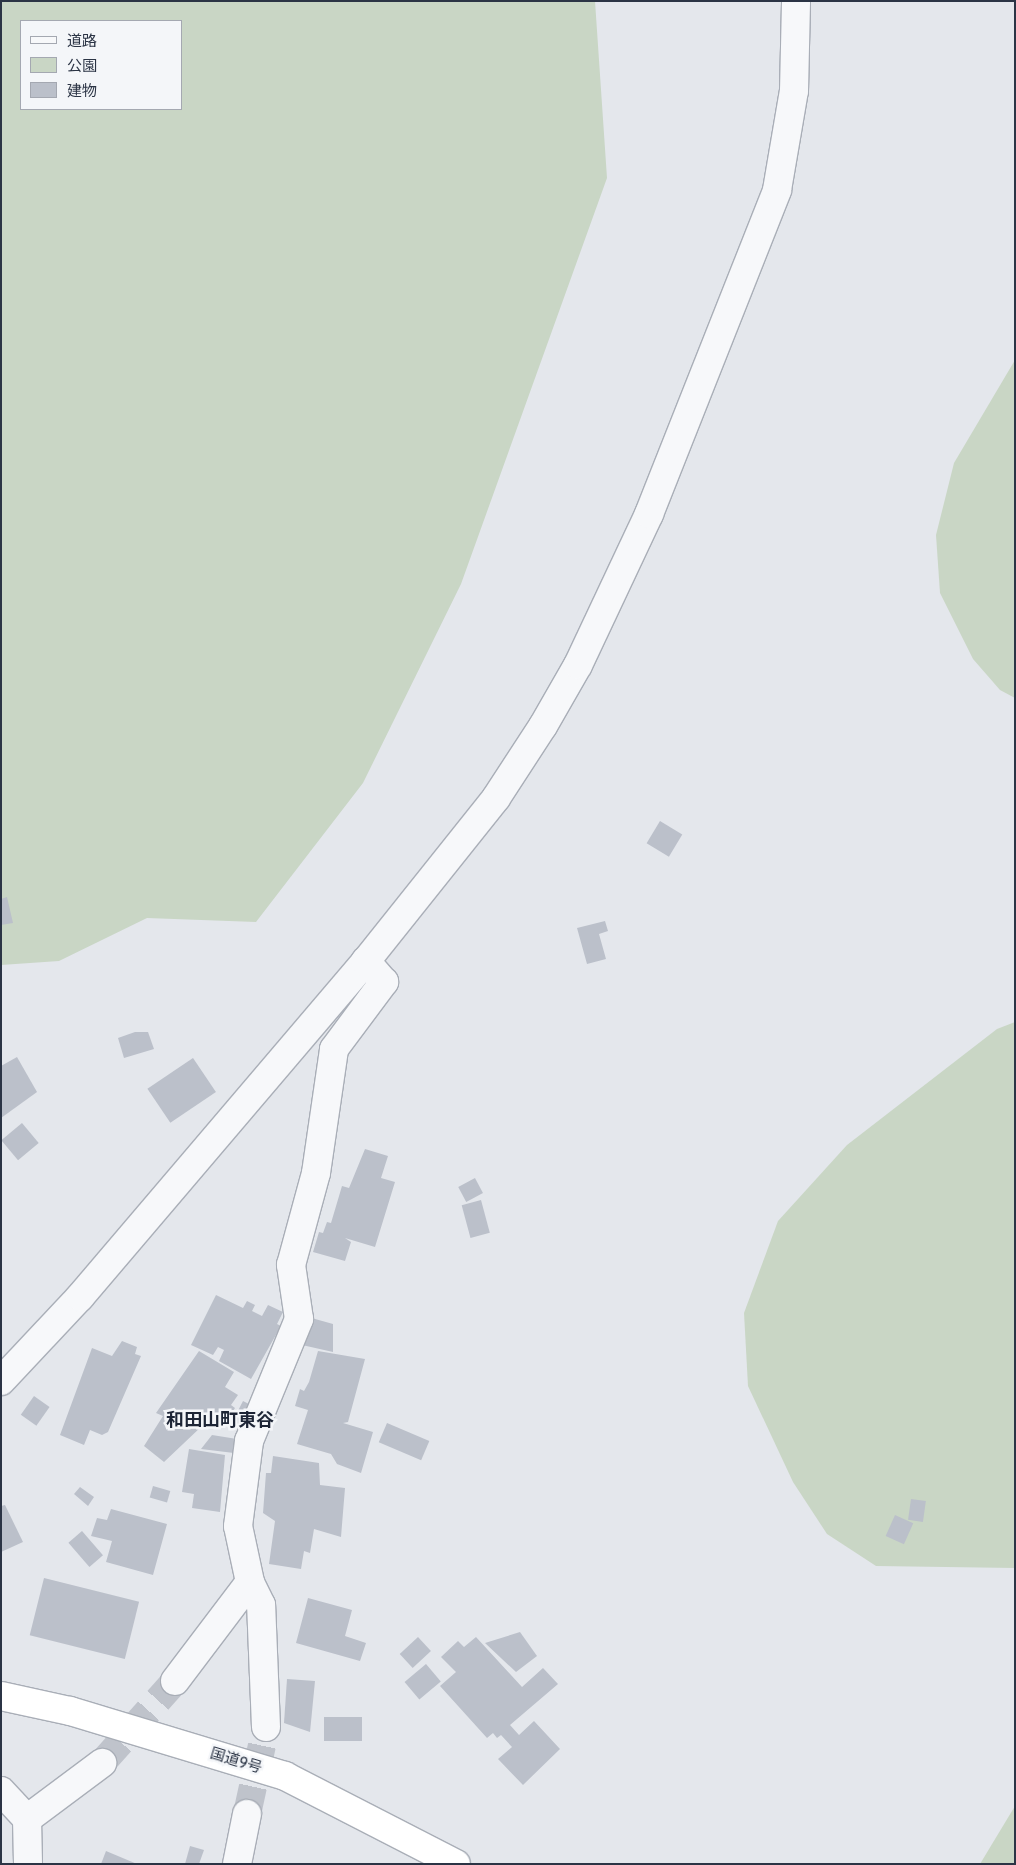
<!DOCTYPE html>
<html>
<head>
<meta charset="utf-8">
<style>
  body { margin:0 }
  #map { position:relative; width:1016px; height:1865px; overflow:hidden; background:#e4e7ec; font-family:Cabin,"Noto Sans JP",sans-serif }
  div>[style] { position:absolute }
  .green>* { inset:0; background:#c9d6c5 }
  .building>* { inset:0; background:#bbc0ca; transform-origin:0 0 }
  .minor-tunnel>* { height:28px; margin-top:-14px; transform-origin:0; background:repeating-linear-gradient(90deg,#bfc3cb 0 28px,transparent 0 42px) }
  .roads { filter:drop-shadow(1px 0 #a9aeb7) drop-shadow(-1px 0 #a9aeb7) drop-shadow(0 1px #a9aeb7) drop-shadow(0 -1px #a9aeb7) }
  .minor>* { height:28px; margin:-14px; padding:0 14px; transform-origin:14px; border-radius:14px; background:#f7f8fa }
  .highway>* { height:28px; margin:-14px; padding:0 14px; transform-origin:14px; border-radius:14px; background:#fff }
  span { translate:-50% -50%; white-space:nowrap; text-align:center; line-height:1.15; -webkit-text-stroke:5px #f4f6f9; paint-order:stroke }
  .street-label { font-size:15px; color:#2b3445 }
  .quarter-label { font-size:18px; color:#1d2536; font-weight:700 }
  .frame { position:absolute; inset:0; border:2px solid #2b3445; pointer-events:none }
  .legend { position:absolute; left:20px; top:20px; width:162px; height:90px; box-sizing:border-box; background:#f4f6f9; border:1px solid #a4a8b1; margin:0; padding:6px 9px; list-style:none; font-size:15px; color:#2b3445 }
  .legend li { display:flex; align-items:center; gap:10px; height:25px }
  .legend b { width:25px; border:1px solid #a4a8b1 }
</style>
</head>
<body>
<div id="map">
  <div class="green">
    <i style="clip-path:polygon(evenodd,1px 1px,595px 1px,607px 178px,461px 584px,363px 783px,256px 922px,147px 918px,59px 961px,1px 965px,1px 1px,21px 21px,181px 21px,181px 109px,21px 109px,21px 21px)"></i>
    <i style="clip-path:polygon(1015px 360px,1015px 698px,1000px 690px,973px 659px,940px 593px,936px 535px,954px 463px)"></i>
    <i style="clip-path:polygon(1015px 1022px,1015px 1568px,876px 1566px,827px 1534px,793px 1482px,748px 1386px,744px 1313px,778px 1221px,847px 1145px,997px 1029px)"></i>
    <i style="clip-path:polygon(1015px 1806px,1015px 1864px,980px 1864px)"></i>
  </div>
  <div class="building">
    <i style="left:660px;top:821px;width:26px;height:26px;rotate:31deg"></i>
    <i style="clip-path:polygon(7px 897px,13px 923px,1px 925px,1px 899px)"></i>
    <i style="clip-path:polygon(605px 921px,608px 931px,599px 934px,606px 959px,587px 964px,577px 928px)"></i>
    <i style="clip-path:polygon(135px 1032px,148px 1032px,154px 1049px,124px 1058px,118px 1038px)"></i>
    <i style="clip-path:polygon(17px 1057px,37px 1092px,1px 1118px,1px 1066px)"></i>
    <i style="left:193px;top:1058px;width:41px;height:55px;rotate:56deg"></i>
    <i style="left:22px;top:1123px;width:26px;height:27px;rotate:50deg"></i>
    <i style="clip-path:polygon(365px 1149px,388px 1156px,381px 1178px,395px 1182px,375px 1247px,345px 1238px,351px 1242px,345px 1261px,313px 1252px,319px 1232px,323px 1233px,327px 1222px,331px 1223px,342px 1186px,349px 1188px)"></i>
    <i style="left:475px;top:1178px;width:17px;height:19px;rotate:62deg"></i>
    <i style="left:481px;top:1200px;width:34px;height:20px;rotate:75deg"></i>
    <i style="clip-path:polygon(216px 1295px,243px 1308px,247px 1301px,255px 1305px,252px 1311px,262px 1316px,268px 1305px,283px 1312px,277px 1324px,281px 1326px,251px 1379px,219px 1361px,224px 1350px,218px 1347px,213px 1355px,191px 1345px)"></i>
    <i style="clip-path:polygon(308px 1317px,333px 1324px,333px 1352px,302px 1345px)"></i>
    <i style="clip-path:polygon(122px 1341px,137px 1347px,135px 1354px,141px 1356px,108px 1432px,102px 1435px,90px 1430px,84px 1445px,60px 1435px,92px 1348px,112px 1356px)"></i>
    <i style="clip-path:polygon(199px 1351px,234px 1372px,225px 1387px,238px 1395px,231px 1405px,235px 1408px,226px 1422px,220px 1419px,208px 1428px,202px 1426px,164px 1462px,144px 1446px,163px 1416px,156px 1413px)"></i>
    <i style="clip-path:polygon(318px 1351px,365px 1359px,348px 1422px,343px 1423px,373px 1432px,361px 1473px,337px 1464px,331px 1454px,297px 1444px,308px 1410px,295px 1406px,300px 1389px,304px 1391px,309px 1382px)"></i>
    <i style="left:34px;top:1396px;width:19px;height:23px;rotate:35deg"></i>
    <i style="left:243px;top:1401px;width:11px;height:27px;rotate:27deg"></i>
    <i style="left:387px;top:1423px;width:46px;height:21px;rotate:23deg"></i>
    <i style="clip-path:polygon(212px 1435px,237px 1439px,234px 1453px,201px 1449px)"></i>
    <i style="clip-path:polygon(189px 1449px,225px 1455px,220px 1512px,192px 1508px,194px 1494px,182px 1492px)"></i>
    <i style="clip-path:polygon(273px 1456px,319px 1463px,320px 1485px,345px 1488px,341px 1537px,314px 1529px,310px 1553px,304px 1551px,301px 1569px,269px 1564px,275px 1521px,263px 1513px,266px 1473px,271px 1473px)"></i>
    <i style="left:153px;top:1486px;width:18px;height:12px;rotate:16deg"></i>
    <i style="clip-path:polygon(80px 1487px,94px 1497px,88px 1506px,74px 1494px)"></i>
    <i style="left:911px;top:1499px;width:15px;height:21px;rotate:8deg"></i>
    <i style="clip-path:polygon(5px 1505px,23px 1542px,1px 1552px,1px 1506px)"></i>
    <i style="clip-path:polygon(111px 1509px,167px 1524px,153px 1575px,106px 1562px,112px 1541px,91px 1536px,97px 1518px,107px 1520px)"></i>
    <i style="left:895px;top:1515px;width:20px;height:23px;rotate:24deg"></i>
    <i style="left:82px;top:1531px;width:32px;height:18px;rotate:49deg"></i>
    <i style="left:44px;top:1578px;width:98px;height:59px;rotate:14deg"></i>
    <i style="clip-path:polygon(308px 1598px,352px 1610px,345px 1636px,366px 1643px,360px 1661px,296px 1643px)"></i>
    <i style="clip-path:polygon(520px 1632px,537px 1656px,516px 1672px,485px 1643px)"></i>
    <i style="left:418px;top:1637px;width:19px;height:25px;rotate:47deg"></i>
    <i style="clip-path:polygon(476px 1637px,522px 1687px,543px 1668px,558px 1684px,510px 1725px,519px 1735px,534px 1721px,560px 1749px,523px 1785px,498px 1759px,512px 1747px,501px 1735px,497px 1738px,493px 1733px,487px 1738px,440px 1686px,456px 1672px,441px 1657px,458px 1641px,464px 1647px)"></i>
    <i style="left:426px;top:1664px;width:23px;height:28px;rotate:50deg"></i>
    <i style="clip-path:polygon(287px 1679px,315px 1681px,310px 1732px,284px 1723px)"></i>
    <i style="left:324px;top:1717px;width:38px;height:24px"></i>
    <i style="clip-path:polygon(190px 1846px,204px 1850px,199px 1864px,185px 1864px)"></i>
    <i style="clip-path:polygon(106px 1851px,137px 1864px,101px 1864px)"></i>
  </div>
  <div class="minor-tunnel">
    <i style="left:102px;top:1763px;width:110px;rotate:-48.3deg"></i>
    <i style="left:247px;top:1814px;width:89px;rotate:-77.7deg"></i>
  </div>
  <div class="roads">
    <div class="minor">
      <i style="left:1px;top:1381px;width:115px;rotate:-46.8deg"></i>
      <i style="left:80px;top:1297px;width:441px;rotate:-49.6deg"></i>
      <i style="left:366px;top:961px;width:208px;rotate:-51.4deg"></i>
      <i style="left:496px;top:798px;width:86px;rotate:-56.9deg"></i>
      <i style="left:543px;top:726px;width:70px;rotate:-60.2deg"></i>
      <i style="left:578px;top:665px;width:167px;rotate:-64.8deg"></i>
      <i style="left:649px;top:514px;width:348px;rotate:-68.4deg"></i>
      <i style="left:777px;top:190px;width:100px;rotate:-80.3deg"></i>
      <i style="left:794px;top:91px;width:90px;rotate:-88.7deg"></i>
      <i style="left:175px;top:1681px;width:124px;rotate:-52.9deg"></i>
      <i style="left:266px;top:1727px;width:122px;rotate:-92.3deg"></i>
      <i style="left:261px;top:1605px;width:25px;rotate:-116deg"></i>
      <i style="left:250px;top:1582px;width:57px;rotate:-102.1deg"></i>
      <i style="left:238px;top:1526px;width:86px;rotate:-82.6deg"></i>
      <i style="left:249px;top:1441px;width:132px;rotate:-67.7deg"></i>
      <i style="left:299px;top:1319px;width:55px;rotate:-98.4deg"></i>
      <i style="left:291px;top:1265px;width:95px;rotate:-74.8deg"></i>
      <i style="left:316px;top:1173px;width:125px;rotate:-81.7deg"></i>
      <i style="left:334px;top:1049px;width:84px;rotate:-53.3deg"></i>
      <i style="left:384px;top:982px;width:28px;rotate:-131deg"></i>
      <i style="left:1px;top:1791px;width:38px;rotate:47deg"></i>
      <i style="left:27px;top:1819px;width:45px;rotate:88.7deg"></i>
      <i style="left:27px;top:1819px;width:94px;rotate:-36.7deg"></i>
      <i style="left:237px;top:1864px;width:51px;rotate:-78.7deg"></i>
    </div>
    <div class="highway">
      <i style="left:1px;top:1696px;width:71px;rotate:12.3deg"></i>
      <i style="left:70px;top:1711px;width:225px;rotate:16.8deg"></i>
      <i style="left:285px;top:1776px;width:192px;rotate:27.2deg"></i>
    </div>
  </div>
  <div class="street-label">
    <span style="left:236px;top:1761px;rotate:17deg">国道9号</span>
  </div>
  <div class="quarter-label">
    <span style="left:220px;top:1420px">和田山町東谷</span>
  </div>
  <div class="frame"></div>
  <ul class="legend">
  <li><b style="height:6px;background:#f7f8fa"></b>道路</li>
  <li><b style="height:14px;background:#c9d6c5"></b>公園</li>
  <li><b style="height:14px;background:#bbc0ca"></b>建物</li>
  </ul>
</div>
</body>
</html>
